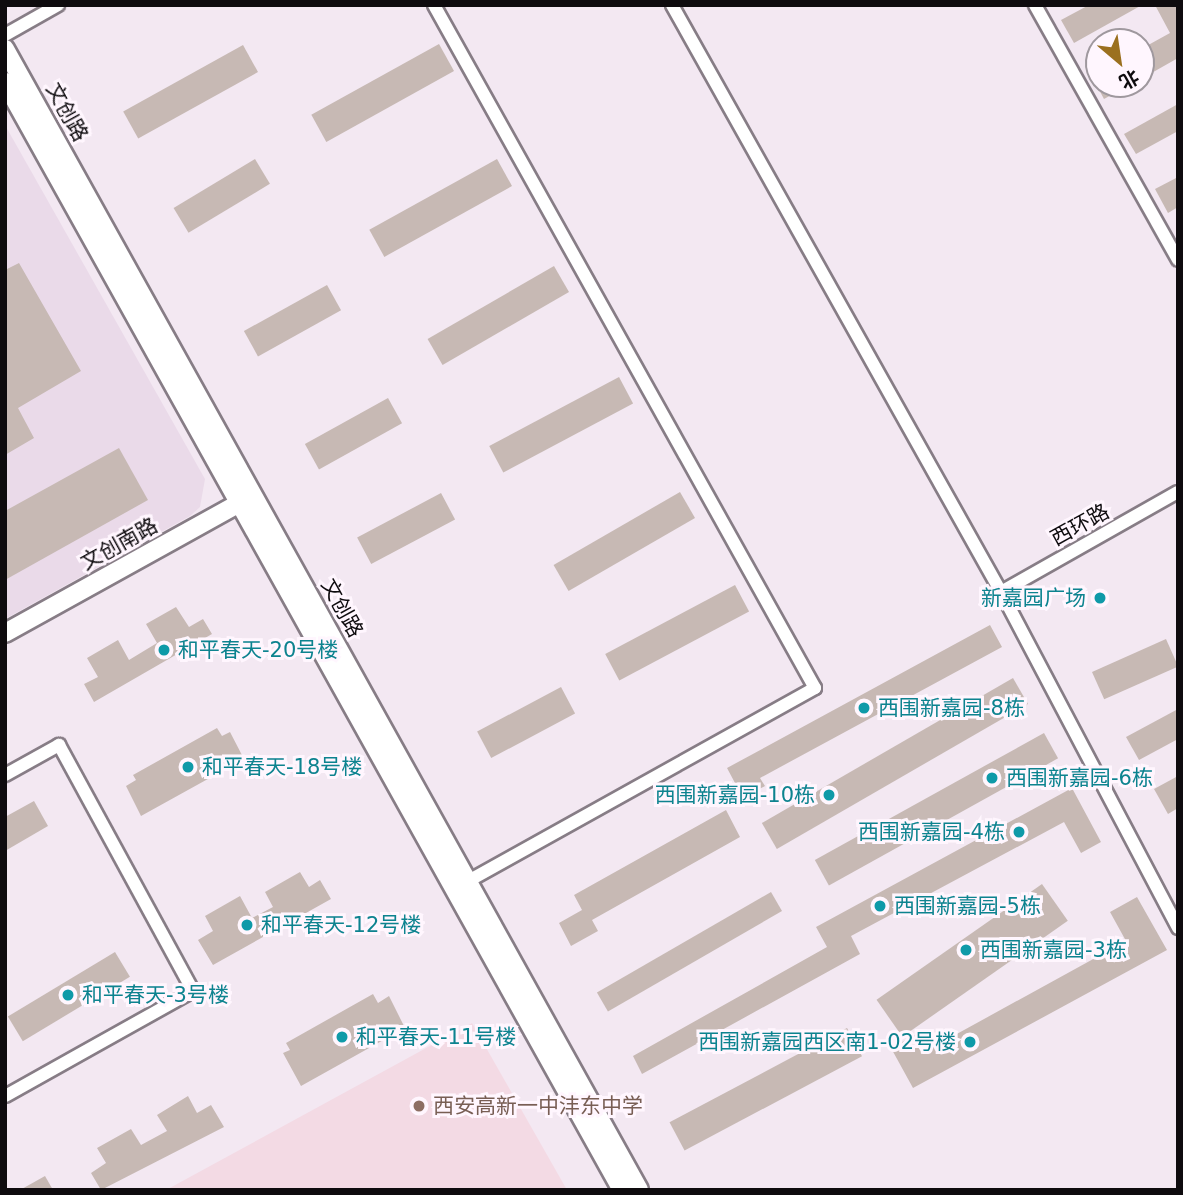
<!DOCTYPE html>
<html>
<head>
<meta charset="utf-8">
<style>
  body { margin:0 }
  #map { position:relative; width:1183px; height:1195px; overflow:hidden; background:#f3e8f2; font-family:"DejaVu Sans","Noto Sans SC",sans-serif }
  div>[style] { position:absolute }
  .built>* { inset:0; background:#eadae9 }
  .education>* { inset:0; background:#f3dae4 }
  .building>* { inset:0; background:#c7b9b4; transform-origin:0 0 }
  .roads { filter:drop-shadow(2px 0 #877d86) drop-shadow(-2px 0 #877d86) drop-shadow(0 2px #877d86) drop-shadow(0 -2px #877d86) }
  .street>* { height:12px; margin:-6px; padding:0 6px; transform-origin:6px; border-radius:6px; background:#fff }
  .secondary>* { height:18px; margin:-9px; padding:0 9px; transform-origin:9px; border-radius:9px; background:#fff }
  .dots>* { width:19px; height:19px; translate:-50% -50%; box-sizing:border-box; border:4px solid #fff6fe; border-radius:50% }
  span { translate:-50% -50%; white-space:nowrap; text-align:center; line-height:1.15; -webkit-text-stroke:6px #fff6fe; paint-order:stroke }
  .street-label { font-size:21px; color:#0e0b0e }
  .culture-label { font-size:21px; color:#0d838f }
  .right { translate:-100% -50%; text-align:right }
  .left { translate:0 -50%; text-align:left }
  .education-label { font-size:21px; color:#785e54 }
  .frame { position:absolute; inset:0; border:7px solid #0e0b0e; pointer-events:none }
  .north { position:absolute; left:1085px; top:28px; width:70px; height:70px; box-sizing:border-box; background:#fff6fe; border:2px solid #9f989e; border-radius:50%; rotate:151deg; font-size:19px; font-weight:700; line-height:28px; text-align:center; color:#0e0b0e }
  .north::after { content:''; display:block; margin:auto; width:24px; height:32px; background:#9b701f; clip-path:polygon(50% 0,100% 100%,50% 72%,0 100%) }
</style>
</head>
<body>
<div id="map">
  <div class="built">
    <i style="clip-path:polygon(5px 125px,205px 479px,200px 507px,190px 516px,5px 619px)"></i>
  </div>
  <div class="education">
    <i style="clip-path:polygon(472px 1023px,567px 1190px,166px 1190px)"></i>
  </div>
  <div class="building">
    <i style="clip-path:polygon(1089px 5px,1142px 5px,1074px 43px,1061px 20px)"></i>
    <i style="clip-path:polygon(1155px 5px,1178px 5px,1178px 58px,1141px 79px,1141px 49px,1170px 33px)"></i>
    <i style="left:439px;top:44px;width:31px;height:146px;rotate:61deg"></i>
    <i style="left:243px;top:45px;width:31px;height:137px;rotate:61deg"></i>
    <i style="clip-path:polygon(1096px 84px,1131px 84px,1104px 99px)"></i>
    <i style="clip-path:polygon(1178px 104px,1178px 131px,1136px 154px,1124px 134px)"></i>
    <i style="left:255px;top:159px;width:29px;height:95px;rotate:59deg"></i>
    <i style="left:497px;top:159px;width:31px;height:146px;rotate:61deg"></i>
    <i style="clip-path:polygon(1178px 177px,1178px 207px,1168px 213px,1155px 189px)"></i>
    <i style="clip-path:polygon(19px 263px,81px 371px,18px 408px,34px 438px,5px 455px,5px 270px)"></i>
    <i style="left:554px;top:266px;width:30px;height:146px;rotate:60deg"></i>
    <i style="left:327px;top:285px;width:29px;height:95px;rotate:61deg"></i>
    <i style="left:619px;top:377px;width:30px;height:147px;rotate:62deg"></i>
    <i style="left:388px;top:398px;width:29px;height:95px;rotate:61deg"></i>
    <i style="clip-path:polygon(119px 448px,148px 500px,5px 580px,5px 511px)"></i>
    <i style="left:680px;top:492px;width:30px;height:146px;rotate:60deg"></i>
    <i style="left:441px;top:493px;width:30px;height:95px;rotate:62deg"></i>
    <i style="left:735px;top:585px;width:30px;height:147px;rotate:62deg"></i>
    <i style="clip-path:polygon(176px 607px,189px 627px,203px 619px,212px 634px,94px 702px,84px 684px,98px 677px,87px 658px,118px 640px,129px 660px,157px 643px,146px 624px)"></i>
    <i style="clip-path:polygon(990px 625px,1002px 647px,760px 778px,765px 786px,743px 798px,727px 768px)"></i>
    <i style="left:1166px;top:639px;width:30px;height:81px;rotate:66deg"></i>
    <i style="left:1013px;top:678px;width:30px;height:290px;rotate:60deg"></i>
    <i style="left:561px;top:687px;width:30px;height:95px;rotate:62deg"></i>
    <i style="clip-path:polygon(1178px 709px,1178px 739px,1139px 760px,1126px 737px)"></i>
    <i style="clip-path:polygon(217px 728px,222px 736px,230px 732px,244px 759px,141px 816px,126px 786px,136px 780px,133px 775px)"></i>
    <i style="left:1044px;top:733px;width:29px;height:262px;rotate:61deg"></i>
    <i style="clip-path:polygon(1178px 776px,1178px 808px,1168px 814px,1154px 789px)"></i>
    <i style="clip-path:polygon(1072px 788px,1101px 842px,1081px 853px,1064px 822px,851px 936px,860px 954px,642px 1074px,633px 1056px,827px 947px,816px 927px)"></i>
    <i style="clip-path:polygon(34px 801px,48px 826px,5px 851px,5px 817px)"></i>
    <i style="clip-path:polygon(726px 810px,740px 837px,592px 920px,598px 931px,571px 946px,559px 923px,582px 910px,574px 895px)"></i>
    <i style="clip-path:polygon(300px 872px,309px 887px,320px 880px,331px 899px,213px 965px,198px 940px,213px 931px,205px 916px,240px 896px,252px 918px,273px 907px,265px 892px)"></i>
    <i style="left:1042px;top:884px;width:45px;height:202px;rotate:55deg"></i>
    <i style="left:771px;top:892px;width:22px;height:201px;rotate:60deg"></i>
    <i style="clip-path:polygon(1137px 897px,1167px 950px,913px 1088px,891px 1048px,915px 1035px,924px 1052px,1126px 941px,1110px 912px)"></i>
    <i style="left:115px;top:952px;width:29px;height:125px;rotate:59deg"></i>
    <i style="clip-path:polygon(373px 994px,378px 1003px,389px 996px,405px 1028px,301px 1086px,283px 1053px,290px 1050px,286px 1043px)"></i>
    <i style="left:847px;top:1028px;width:32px;height:201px;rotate:62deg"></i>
    <i style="clip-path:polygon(188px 1096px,197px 1113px,211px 1105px,224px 1127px,101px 1190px,91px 1173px,106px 1163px,97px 1148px,131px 1129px,141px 1145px,167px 1131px,157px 1115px)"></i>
    <i style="clip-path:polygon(45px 1176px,53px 1190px,20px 1190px)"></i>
  </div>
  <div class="roads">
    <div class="street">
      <i style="left:434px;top:5px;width:782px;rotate:60.85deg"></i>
      <i style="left:815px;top:688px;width:405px;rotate:150.9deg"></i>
      <i style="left:672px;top:5px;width:673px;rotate:60.73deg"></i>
      <i style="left:1001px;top:592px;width:380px;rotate:62.2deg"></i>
      <i style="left:1035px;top:5px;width:292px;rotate:60.7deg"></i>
      <i style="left:5px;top:35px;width:61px;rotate:-29.5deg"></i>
      <i style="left:1001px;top:592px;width:203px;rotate:-29.5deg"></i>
      <i style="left:5px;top:775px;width:62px;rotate:-29.1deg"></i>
      <i style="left:59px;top:745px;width:280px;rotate:61.4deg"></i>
      <i style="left:193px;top:991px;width:215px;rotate:150.8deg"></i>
    </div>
    <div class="secondary">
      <i style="left:5px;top:49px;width:1305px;rotate:60.94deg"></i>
      <i style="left:5px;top:82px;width:1268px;rotate:60.89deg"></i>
      <i style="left:5px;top:633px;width:280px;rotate:-29deg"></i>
    </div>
  </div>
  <div class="dots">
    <i style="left:1100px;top:598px;background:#0f9aa8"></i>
    <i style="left:164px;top:650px;background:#0f9aa8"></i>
    <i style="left:864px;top:708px;background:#0f9aa8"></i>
    <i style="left:188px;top:767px;background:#0f9aa8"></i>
    <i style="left:992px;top:778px;background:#0f9aa8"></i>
    <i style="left:829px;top:795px;background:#0f9aa8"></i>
    <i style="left:1019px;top:832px;background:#0f9aa8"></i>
    <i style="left:880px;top:906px;background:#0f9aa8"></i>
    <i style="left:247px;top:925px;background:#0f9aa8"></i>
    <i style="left:966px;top:950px;background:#0f9aa8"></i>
    <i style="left:68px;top:995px;background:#0f9aa8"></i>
    <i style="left:342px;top:1037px;background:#0f9aa8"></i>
    <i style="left:970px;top:1042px;background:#0f9aa8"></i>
    <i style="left:419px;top:1106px;background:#8d6e63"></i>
  </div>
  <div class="street-label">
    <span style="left:67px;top:112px;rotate:61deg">文创路</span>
    <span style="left:1080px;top:525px;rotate:-29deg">西环路</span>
    <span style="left:119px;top:544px;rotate:-29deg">文创南路</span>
    <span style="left:342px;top:608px;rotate:61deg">文创路</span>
  </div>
  <div class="culture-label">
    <span class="right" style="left:1086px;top:598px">新嘉园广场</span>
    <span class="left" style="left:178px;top:650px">和平春天-20号楼</span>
    <span class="left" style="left:878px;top:708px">西围新嘉园-8栋</span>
    <span class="left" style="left:202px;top:767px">和平春天-18号楼</span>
    <span class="left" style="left:1006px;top:778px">西围新嘉园-6栋</span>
    <span class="right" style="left:815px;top:795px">西围新嘉园-10栋</span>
    <span class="right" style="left:1005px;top:832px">西围新嘉园-4栋</span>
    <span class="left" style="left:894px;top:906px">西围新嘉园-5栋</span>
    <span class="left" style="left:261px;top:925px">和平春天-12号楼</span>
    <span class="left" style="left:980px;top:950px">西围新嘉园-3栋</span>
    <span class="left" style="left:82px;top:995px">和平春天-3号楼</span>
    <span class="left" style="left:356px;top:1037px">和平春天-11号楼</span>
    <span class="right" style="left:956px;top:1042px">西围新嘉园西区南1-02号楼</span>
  </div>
  <div class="education-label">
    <span class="left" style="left:433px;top:1106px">西安高新一中沣东中学</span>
  </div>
  <div class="frame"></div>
  <div class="north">北</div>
</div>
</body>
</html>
